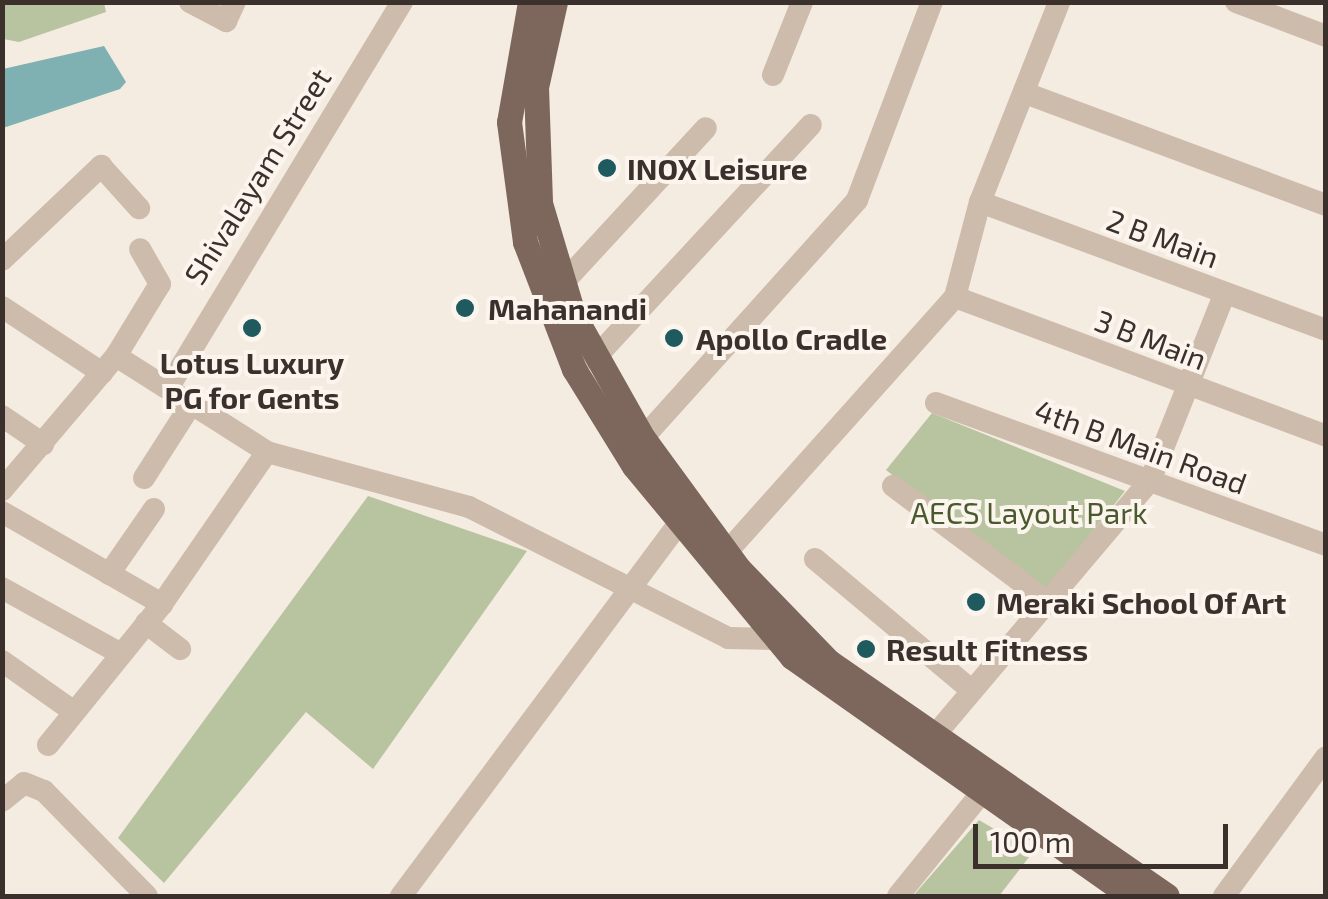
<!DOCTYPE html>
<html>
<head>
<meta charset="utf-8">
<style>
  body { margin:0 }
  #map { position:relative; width:1328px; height:899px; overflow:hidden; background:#f4ebe1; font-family:"Exo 2",sans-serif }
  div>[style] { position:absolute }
  .green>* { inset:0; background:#b8c4a0 }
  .water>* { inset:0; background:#7fb0b2 }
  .minor>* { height:22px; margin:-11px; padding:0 11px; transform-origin:11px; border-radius:11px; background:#cdbbac }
  .major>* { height:25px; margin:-12.5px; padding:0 12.5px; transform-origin:12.5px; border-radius:12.5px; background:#7d675c }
  .dots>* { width:28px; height:28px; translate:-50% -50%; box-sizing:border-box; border:5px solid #fbf5ee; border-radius:50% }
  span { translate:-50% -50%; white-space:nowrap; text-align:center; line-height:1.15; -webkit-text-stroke:8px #fbf5ee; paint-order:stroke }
  .poi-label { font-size:30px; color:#3b302b; font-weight:700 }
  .left { translate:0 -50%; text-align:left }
  .street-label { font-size:30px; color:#3b302b }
  .park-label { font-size:30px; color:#4a5a2e }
  .frame { position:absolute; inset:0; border:5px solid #3b302b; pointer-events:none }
  .scale { position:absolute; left:973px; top:824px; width:255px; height:45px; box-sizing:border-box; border:5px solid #3b302b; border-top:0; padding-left:12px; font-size:30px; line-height:35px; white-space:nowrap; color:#3b302b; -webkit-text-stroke:8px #fbf5ee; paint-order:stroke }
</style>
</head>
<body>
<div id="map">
  <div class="green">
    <i style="clip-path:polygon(3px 2px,104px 3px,106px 12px,19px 42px,3px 39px)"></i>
    <i style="clip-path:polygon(932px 413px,1125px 491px,1043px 594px,886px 470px)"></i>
    <i style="clip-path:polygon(368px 496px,527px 551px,373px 769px,306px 712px,164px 883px,118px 838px)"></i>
    <i style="clip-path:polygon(979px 820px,1033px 852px,999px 896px,913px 896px)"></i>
  </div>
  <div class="water">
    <i style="clip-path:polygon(104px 46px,126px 82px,120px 89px,3px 128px,3px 69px)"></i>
  </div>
  <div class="minor">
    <i style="left:190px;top:2px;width:41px;rotate:27.8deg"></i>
    <i style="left:226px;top:21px;width:21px;rotate:-65deg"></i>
    <i style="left:1236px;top:2px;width:96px;rotate:20.7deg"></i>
    <i style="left:773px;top:75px;width:79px;rotate:-68.3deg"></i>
    <i style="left:1025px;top:93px;width:321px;rotate:20.4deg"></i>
    <i style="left:980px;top:202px;width:369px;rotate:20.3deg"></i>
    <i style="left:2px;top:260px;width:137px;rotate:-43.5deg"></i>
    <i style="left:101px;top:166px;width:57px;rotate:47.9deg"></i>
    <i style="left:562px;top:284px;width:212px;rotate:-47.3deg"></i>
    <i style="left:955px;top:297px;width:396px;rotate:20.5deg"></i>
    <i style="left:955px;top:297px;width:98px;rotate:-75.3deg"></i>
    <i style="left:980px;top:202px;width:215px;rotate:-68.4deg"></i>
    <i style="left:2px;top:307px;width:120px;rotate:33.4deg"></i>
    <i style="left:116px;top:356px;width:179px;rotate:32.4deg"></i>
    <i style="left:267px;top:452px;width:209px;rotate:15.2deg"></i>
    <i style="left:469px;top:507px;width:290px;rotate:26.8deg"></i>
    <i style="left:728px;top:638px;width:45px;rotate:1.3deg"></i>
    <i style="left:773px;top:639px;width:18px;rotate:-43deg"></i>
    <i style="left:594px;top:359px;width:319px;rotate:-47.2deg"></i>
    <i style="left:170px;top:385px;width:448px;rotate:-58.8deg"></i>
    <i style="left:936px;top:403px;width:415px;rotate:20deg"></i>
    <i style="left:2px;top:416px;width:50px;rotate:34.3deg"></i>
    <i style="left:643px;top:438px;width:320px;rotate:-48deg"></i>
    <i style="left:857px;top:200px;width:212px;rotate:-69.3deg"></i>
    <i style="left:144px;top:478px;width:85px;rotate:-57.4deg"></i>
    <i style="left:893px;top:486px;width:194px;rotate:36.8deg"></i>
    <i style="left:2px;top:490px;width:176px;rotate:-49.6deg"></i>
    <i style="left:116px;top:356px;width:84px;rotate:-58.6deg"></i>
    <i style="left:160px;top:284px;width:40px;rotate:-119.7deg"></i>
    <i style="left:2px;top:512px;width:185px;rotate:29.9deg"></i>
    <i style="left:726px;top:553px;width:343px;rotate:-48.2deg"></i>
    <i style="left:815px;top:559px;width:204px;rotate:40deg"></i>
    <i style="left:109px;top:574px;width:79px;rotate:-55.3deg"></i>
    <i style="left:2px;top:588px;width:136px;rotate:29deg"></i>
    <i style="left:146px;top:623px;width:43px;rotate:37.4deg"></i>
    <i style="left:2px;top:661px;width:88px;rotate:35.3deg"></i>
    <i style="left:935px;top:735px;width:333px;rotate:-49.8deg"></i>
    <i style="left:1150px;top:481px;width:202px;rotate:-68.3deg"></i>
    <i style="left:48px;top:745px;width:181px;rotate:-51deg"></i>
    <i style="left:162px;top:604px;width:185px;rotate:-55.4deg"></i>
    <i style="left:2px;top:801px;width:28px;rotate:-39deg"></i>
    <i style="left:24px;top:783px;width:22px;rotate:22deg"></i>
    <i style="left:44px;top:791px;width:147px;rotate:45.6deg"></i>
    <i style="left:401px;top:896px;width:464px;rotate:-53.3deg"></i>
    <i style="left:898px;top:896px;width:135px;rotate:-51deg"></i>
    <i style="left:1224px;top:896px;width:172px;rotate:-53.7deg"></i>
  </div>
  <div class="major">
    <i style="left:530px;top:2px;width:122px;rotate:99.9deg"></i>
    <i style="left:509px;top:122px;width:121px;rotate:82.4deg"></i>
    <i style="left:525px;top:242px;width:136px;rotate:68.9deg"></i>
    <i style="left:574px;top:369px;width:114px;rotate:58.3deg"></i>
    <i style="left:634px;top:466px;width:248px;rotate:50.4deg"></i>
    <i style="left:792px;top:657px;width:415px;rotate:35.2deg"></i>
    <i style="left:555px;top:2px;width:87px;rotate:102.6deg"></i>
    <i style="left:536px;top:87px;width:116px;rotate:88deg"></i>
    <i style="left:540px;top:203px;width:116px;rotate:73.4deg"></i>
    <i style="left:573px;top:314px;width:142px;rotate:60.6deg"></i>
    <i style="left:643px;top:438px;width:162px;rotate:53.8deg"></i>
    <i style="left:739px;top:569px;width:128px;rotate:45.9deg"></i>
    <i style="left:828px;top:661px;width:412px;rotate:34.7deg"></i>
  </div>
  <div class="dots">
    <i style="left:607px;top:168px;background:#1f5a5e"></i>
    <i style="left:465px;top:308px;background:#1f5a5e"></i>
    <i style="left:252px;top:328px;background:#1f5a5e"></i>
    <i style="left:674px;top:338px;background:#1f5a5e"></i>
    <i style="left:976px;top:602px;background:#1f5a5e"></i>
    <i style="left:866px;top:649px;background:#1f5a5e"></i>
  </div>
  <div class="poi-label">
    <span class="left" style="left:627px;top:168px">INOX Leisure</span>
    <span class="left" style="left:488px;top:308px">Mahanandi</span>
    <span class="left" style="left:696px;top:338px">Apollo Cradle</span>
    <span style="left:252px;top:379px">Lotus Luxury<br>PG for Gents</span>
    <span class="left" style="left:996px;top:602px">Meraki School Of Art</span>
    <span class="left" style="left:886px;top:649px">Result Fitness</span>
  </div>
  <div class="street-label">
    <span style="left:257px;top:176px;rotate:-58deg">Shivalayam Street</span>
    <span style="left:1163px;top:238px;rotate:20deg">2 B Main</span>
    <span style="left:1151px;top:339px;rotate:21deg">3 B Main</span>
    <span style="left:1141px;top:446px;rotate:20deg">4th B Main Road</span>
  </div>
  <div class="park-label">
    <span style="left:1029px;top:512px">AECS Layout Park</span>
  </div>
  <div class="frame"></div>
  <div class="scale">100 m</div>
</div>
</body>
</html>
